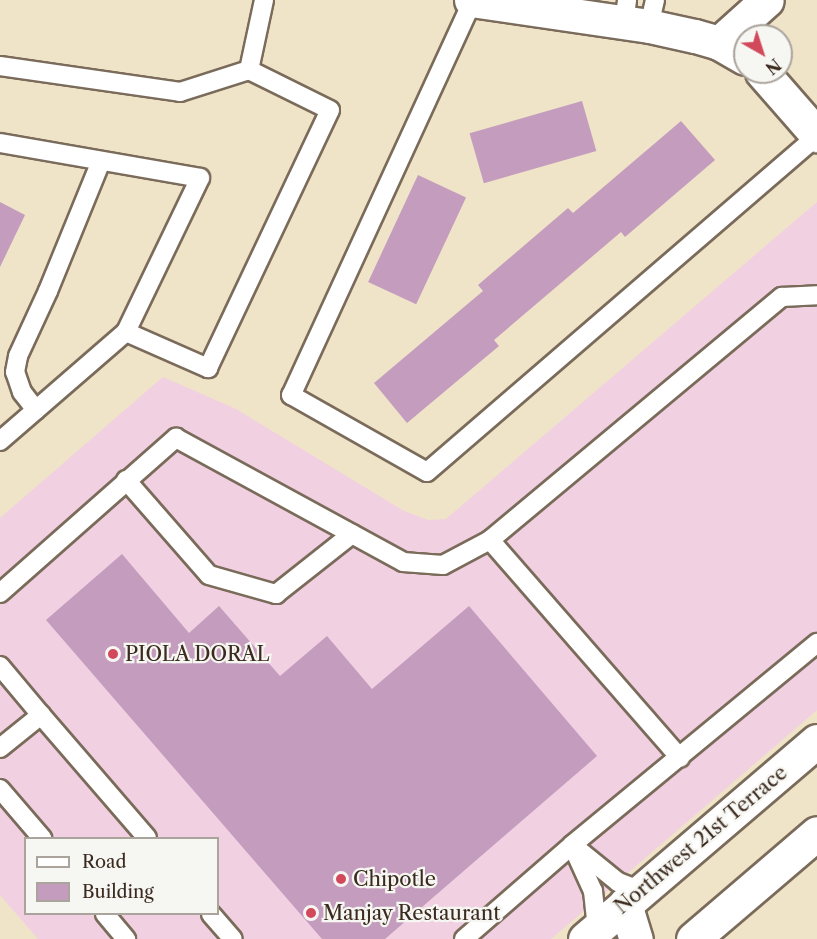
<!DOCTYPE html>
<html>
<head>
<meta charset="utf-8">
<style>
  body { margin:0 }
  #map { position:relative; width:817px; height:939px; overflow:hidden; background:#efe3c8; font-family:"Libre Caslon Text",serif }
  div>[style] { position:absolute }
  .built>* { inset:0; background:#f1d0e2 }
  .building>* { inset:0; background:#c49cbd; transform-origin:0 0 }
  .roads { filter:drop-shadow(2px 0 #7a6b5a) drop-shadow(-2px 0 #7a6b5a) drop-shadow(0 2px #7a6b5a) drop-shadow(0 -2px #7a6b5a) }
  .service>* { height:18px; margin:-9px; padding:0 9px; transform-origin:9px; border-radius:9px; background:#fff }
  .minor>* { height:33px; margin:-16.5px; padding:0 16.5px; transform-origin:16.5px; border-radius:16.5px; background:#fff }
  .dots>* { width:16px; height:16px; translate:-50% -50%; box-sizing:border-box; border:3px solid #f6f6f2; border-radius:50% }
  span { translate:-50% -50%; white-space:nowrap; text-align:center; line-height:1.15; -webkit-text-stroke:4.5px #f6f6f2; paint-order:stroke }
  .poi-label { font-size:20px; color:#3b2a1e }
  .left { translate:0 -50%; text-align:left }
  .street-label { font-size:20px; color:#3b2a1e }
  .legend { position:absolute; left:24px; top:837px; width:195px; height:78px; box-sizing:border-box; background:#f6f6f2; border:2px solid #aba49d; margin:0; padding:8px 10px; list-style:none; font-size:18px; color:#3b2a1e }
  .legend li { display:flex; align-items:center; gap:12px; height:30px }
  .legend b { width:30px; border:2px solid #aba49d }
  .north { position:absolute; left:733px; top:24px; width:60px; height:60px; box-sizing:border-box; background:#f6f6f2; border:2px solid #aba49d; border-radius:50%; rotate:141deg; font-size:16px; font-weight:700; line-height:24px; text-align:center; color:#3b2a1e }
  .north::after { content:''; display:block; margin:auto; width:21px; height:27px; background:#d1495b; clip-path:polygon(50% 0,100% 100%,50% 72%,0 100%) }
</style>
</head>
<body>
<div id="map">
  <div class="built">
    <i style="clip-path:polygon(evenodd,817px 202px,817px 710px,551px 939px,38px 939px,0 895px,0 518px,163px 377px,236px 409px,404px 511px,428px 520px,446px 519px,817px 202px,26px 838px,218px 838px,218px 914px,26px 914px,26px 838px)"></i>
  </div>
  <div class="building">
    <i style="left:582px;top:101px;width:52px;height:117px;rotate:74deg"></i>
    <i style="clip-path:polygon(681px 121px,715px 160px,625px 237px,621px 232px,494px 340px,499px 346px,407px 423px,374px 383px,483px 291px,478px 285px,568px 208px,573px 213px)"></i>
    <i style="left:418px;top:175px;width:53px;height:118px;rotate:25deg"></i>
    <i style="clip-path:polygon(0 202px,25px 215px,0 267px)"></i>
    <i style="clip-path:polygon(122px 554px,189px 633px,219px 606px,280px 676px,327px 636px,372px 689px,469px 606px,597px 756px,385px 939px,322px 939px,46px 620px)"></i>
  </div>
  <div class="roads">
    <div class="service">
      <i style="left:473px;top:0;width:435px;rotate:114.7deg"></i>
      <i style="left:291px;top:395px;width:156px;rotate:29.5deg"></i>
      <i style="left:427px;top:472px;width:515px;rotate:-40.75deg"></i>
      <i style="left:624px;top:22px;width:22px;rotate:-82deg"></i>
      <i style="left:649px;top:26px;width:27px;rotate:-77deg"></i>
      <i style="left:0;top:66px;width:182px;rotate:8.2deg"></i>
      <i style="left:180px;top:92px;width:72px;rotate:-17.7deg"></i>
      <i style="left:0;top:143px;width:203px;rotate:9.9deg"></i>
      <i style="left:200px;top:178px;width:171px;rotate:115.7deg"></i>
      <i style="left:36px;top:410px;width:23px;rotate:-128deg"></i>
      <i style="left:22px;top:392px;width:21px;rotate:-109deg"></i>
      <i style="left:15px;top:372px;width:16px;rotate:-79deg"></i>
      <i style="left:18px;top:356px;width:72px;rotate:-65.2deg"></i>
      <i style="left:48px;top:291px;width:140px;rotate:-67.8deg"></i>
      <i style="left:0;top:441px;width:167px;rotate:-40.9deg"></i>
      <i style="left:126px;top:332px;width:90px;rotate:23.7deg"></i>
      <i style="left:208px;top:368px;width:285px;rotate:-64.7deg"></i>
      <i style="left:330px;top:110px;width:90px;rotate:-153.7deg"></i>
      <i style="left:249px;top:70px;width:72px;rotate:-77.9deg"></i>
      <i style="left:126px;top:480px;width:126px;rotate:48.9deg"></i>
      <i style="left:209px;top:575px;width:70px;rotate:15.8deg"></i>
      <i style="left:276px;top:594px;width:97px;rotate:-38.3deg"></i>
      <i style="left:490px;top:540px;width:380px;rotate:-39.8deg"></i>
      <i style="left:782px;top:297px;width:35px;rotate:-3deg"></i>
      <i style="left:0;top:593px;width:235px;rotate:-41.4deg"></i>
      <i style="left:176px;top:438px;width:259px;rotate:28.6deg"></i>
      <i style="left:403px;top:562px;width:40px;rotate:4.3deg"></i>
      <i style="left:443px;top:565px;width:53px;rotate:-28deg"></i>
      <i style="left:490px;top:540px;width:289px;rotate:48.9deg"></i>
      <i style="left:0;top:666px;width:64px;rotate:50.1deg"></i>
      <i style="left:0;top:748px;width:53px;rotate:-38.8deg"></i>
      <i style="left:41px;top:715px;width:162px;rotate:49.2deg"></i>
      <i style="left:0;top:789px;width:65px;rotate:49.4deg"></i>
      <i style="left:572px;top:845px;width:51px;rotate:65.5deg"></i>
      <i style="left:593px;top:891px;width:38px;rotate:84deg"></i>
      <i style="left:576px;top:848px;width:54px;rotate:39deg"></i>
      <i style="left:618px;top:882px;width:25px;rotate:21deg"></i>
      <i style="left:105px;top:914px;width:33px;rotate:50deg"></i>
      <i style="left:211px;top:914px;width:33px;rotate:49deg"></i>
      <i style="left:464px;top:939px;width:143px;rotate:-41deg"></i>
      <i style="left:572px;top:845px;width:318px;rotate:-39.5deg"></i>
    </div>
    <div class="minor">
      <i style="left:471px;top:0;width:180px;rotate:8.3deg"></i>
      <i style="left:649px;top:26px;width:47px;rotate:12.3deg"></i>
      <i style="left:695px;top:36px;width:25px;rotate:16deg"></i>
      <i style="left:719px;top:43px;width:30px;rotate:30deg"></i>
      <i style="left:719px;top:43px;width:64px;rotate:-41.9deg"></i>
      <i style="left:762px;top:72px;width:84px;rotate:48.9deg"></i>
      <i style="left:625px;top:904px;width:37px;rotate:73deg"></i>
      <i style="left:585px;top:939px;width:305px;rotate:-40.5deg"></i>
      <i style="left:693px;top:939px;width:163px;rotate:-40.5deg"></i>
    </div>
  </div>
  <div class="dots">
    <i style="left:113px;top:654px;background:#d1495b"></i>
    <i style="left:341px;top:879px;background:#d1495b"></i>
    <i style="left:311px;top:913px;background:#d1495b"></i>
  </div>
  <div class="poi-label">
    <span class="left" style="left:125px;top:654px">PIOLA DORAL</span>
    <span class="left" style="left:353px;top:879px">Chipotle</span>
    <span class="left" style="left:323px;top:913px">Manjay Restaurant</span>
  </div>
  <div class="street-label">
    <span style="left:701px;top:840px;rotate:-40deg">Northwest 21st Terrace</span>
  </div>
  <ul class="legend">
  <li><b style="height:8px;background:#fff"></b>Road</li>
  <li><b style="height:16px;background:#c49cbd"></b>Building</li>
  </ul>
  <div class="north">N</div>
</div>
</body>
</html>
